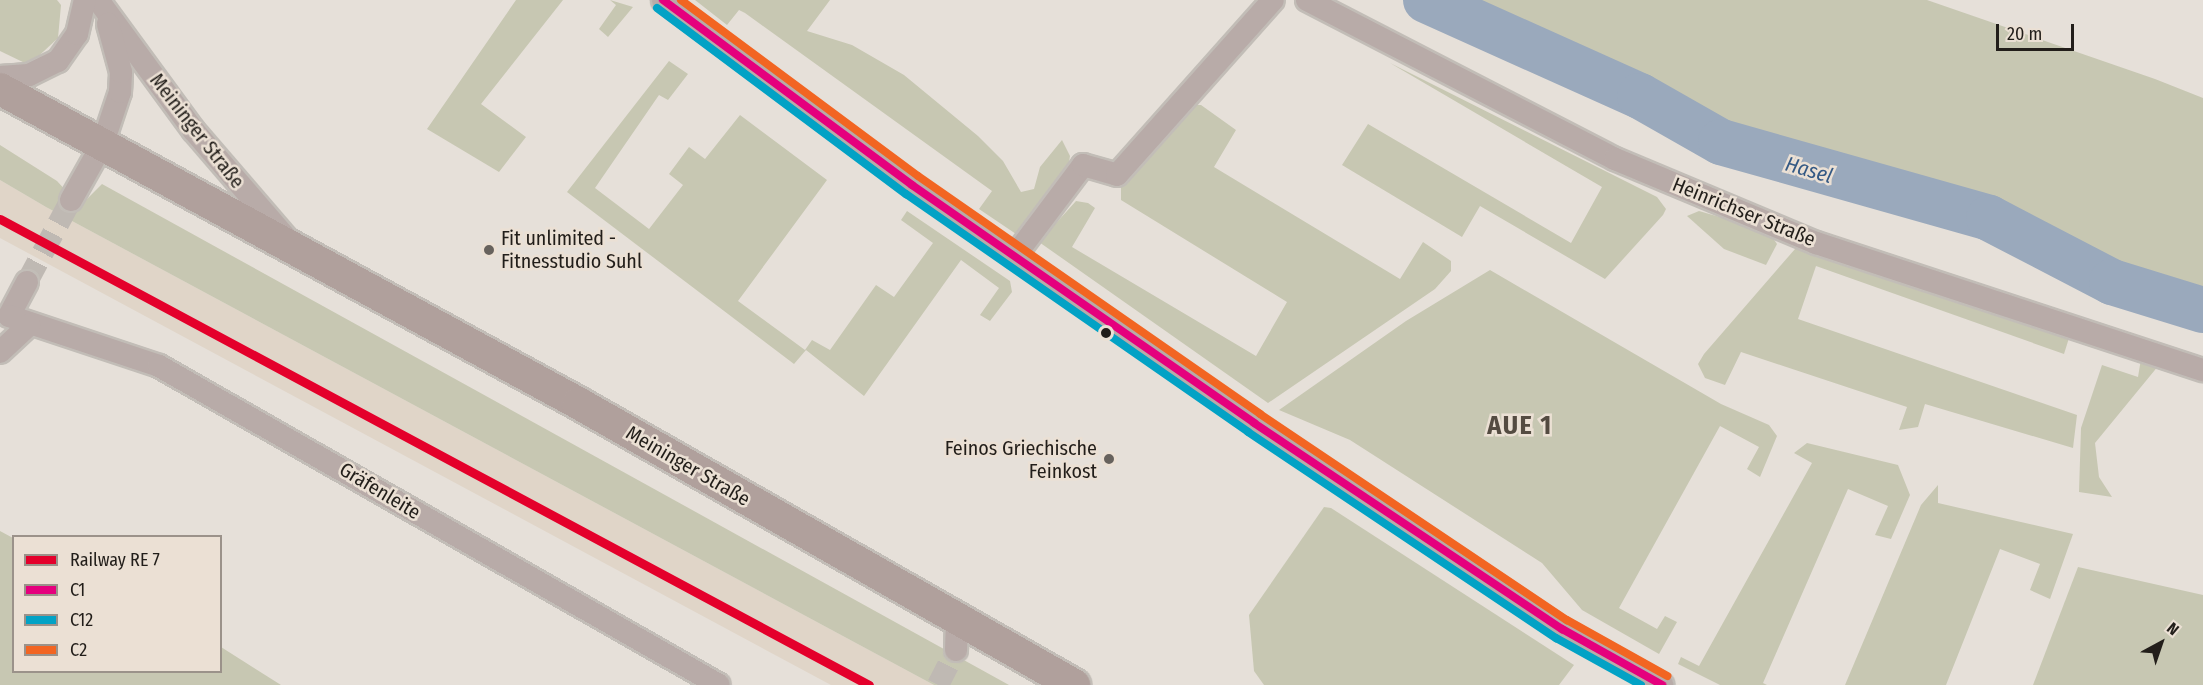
<!DOCTYPE html>
<html>
<head>
<meta charset="utf-8">
<style>
  body { margin:0 }
  #map { position:relative; width:2203px; height:685px; overflow:hidden; background:#e6e0d9; font-family:"Fira Sans Condensed",sans-serif }
  div>[style] { position:absolute }
  .built>* { inset:0; background:#e0d5c8 }
  .green>* { inset:0; background:#c7c7b2 }
  .river>* { height:46px; margin:-23px; padding:0 23px; transform-origin:23px; border-radius:23px; background:#9aa9bc }
  .street-tunnel>* { height:22px; margin-top:-11px; transform-origin:0; background:repeating-linear-gradient(90deg,#bfb9b3 0 22px,transparent 0 33px) }
  .roads { filter:drop-shadow(2px 0 #c2bdb7) drop-shadow(-2px 0 #c2bdb7) drop-shadow(0 2px #c2bdb7) drop-shadow(0 -2px #c2bdb7) }
  .street>* { height:22px; margin:-11px; padding:0 11px; transform-origin:11px; border-radius:11px; background:#b8aba8 }
  .secondary>* { height:32px; margin:-16px; padding:0 16px; transform-origin:16px; border-radius:16px; background:#b0a09c }
  .bus-1>* { height:8px; margin:-4px; padding:0 4px; transform-origin:4px; border-radius:4px; background:#e5007d }
  .bus-2>* { height:8px; margin:-4px; padding:0 4px; transform-origin:4px; border-radius:4px; background:#02a2c5 }
  .bus-3>* { height:8px; margin:-4px; padding:0 4px; transform-origin:4px; border-radius:4px; background:#f26522 }
  .rail-1>* { height:9px; margin:-4.5px; padding:0 4.5px; transform-origin:4.5px; border-radius:4.5px; background:#e4002b }
  .dots>* { width:16px; height:16px; translate:-50% -50%; box-sizing:border-box; border:3px solid #ebe0d4; border-radius:50% }
  span { translate:-50% -50%; white-space:nowrap; text-align:center; line-height:1.15; -webkit-text-stroke:5px #ebe0d4; paint-order:stroke }
  .street-label { font-size:20px; color:#221e1a }
  .poi-label { font-size:20px; color:#221e1a }
  .left { translate:0 -50%; text-align:left }
  .right { translate:-100% -50%; text-align:right }
  .water-label { font-size:21px; color:#345984; font-style:italic }
  .district-label { font-size:26px; color:#544b41; font-weight:700; letter-spacing:1.5px }
  .legend { position:absolute; left:12px; top:535px; width:210px; height:138px; box-sizing:border-box; background:#ebe0d4; border:2px solid #9b928a; margin:0; padding:8px 10px; list-style:none; font-size:18px; color:#221e1a }
  .legend li { display:flex; align-items:center; gap:12px; height:30px }
  .legend b { width:30px; border:2px solid #9b928a }
  .north { position:absolute; left:2131px; top:613px; width:60px; height:60px; -webkit-text-stroke:4px #ebe0d4; paint-order:stroke; rotate:40deg; font-size:16px; font-weight:700; line-height:24px; text-align:center; color:#221e1a }
  .north::after { content:''; display:block; margin:auto; width:21px; height:27px; background:#221e1a; clip-path:polygon(50% 0,100% 100%,50% 72%,0 100%) }
  .scale { position:absolute; left:1996px; top:24px; width:78px; height:27px; box-sizing:border-box; border:3px solid #221e1a; border-top:0; padding-left:8px; font-size:18px; line-height:21px; white-space:nowrap; color:#221e1a; -webkit-text-stroke:4px #ebe0d4; paint-order:stroke }
</style>
</head>
<body>
<div id="map">
  <div class="built">
    <i style="clip-path:polygon(0 180px,46px 207px,934px 685px,831px 685px,0 238px)"></i>
  </div>
  <div class="green">
    <i style="clip-path:polygon(0 0,57px 0,61px 5px,58px 38px,29px 65px,0 51px)"></i>
    <i style="clip-path:polygon(516px 0,563px 0,481px 104px,526px 137px,499px 172px,427px 129px)"></i>
    <i style="clip-path:polygon(610px 0,633px 7px,608px 37px,599px 29px,616px 5px)"></i>
    <i style="clip-path:polygon(695px 0,830px 0,807px 31px,852px 45px,904px 75px,978px 136px,1003px 161px,1021px 192px,1034px 189px,1040px 167px,1062px 140px,1070px 156px,1068px 168px,1016px 234px,979px 209px,992px 191px,745px 13px,739px 10px,727px 25px)"></i>
    <i style="clip-path:polygon(1426px 0,1927px 0,2155px 79px,2203px 98px,2203px 310px,2112px 282px,1989px 218px,1721px 142px,1640px 96px)"></i>
    <i style="clip-path:polygon(669px 61px,688px 74px,668px 100px,659px 95px,595px 188px,649px 229px,683px 185px,669px 174px,689px 147px,705px 159px,740px 115px,827px 180px,738px 301px,805px 350px,812px 340px,830px 350px,876px 285px,894px 297px,933px 243px,901px 220px,907px 211px,1010px 281px,1012px 292px,990px 321px,980px 315px,999px 288px,961px 260px,864px 396px,806px 350px,794px 364px,567px 192px)"></i>
    <i style="clip-path:polygon(1390px 63px,1657px 197px,1666px 209px,1663px 215px,1605px 279px,1480px 206px,1462px 237px,1342px 165px,1368px 124px,1571px 243px,1602px 187px)"></i>
    <i style="clip-path:polygon(1188px 105px,1201px 105px,1236px 130px,1214px 167px,1400px 279px,1423px 242px,1451px 261px,1451px 271px,1435px 289px,1268px 403px,1039px 242px,1076px 201px,1088px 203px,1095px 208px,1072px 247px,1256px 356px,1287px 302px,1121px 200px,1121px 186px)"></i>
    <i style="clip-path:polygon(0 145px,57px 181px,80px 206px,102px 184px,1009px 685px,934px 685px,46px 207px,0 180px)"></i>
    <i style="clip-path:polygon(1699px 211px,1768px 231px,1777px 244px,1766px 265px,1724px 249px,1687px 216px)"></i>
    <i style="clip-path:polygon(1815px 247px,2069px 338px,2064px 354px,1816px 266px,1798px 319px,2077px 415px,2073px 448px,1925px 404px,1918px 427px,1899px 430px,1907px 407px,1741px 352px,1725px 385px,1705px 378px,1698px 364px,1704px 354px,1795px 249px)"></i>
    <i style="clip-path:polygon(1490px 270px,1721px 404px,1769px 425px,1777px 436px,1760px 477px,1747px 469px,1759px 447px,1720px 426px,1619px 608px,1657px 629px,1665px 616px,1677px 622px,1659px 654px,1582px 610px,1542px 563px,1350px 440px,1279px 410px,1406px 321px)"></i>
    <i style="clip-path:polygon(2141px 359px,2159px 365px,2095px 443px,2099px 477px,2112px 497px,2079px 492px,2081px 428px,2102px 365px,2138px 377px)"></i>
    <i style="clip-path:polygon(1807px 443px,1898px 465px,1910px 495px,1891px 539px,1875px 535px,1888px 506px,1848px 489px,1763px 683px,1767px 685px,1720px 685px,1678px 664px,1681px 657px,1699px 666px,1812px 463px,1794px 453px)"></i>
    <i style="clip-path:polygon(1938px 485px,1938px 503px,2073px 534px,2050px 599px,2030px 590px,2040px 564px,2000px 549px,1946px 685px,1845px 685px,1921px 505px)"></i>
    <i style="clip-path:polygon(1324px 507px,1331px 508px,1574px 665px,1559px 685px,1264px 685px,1254px 671px,1249px 615px)"></i>
    <i style="clip-path:polygon(0 531px,13px 538px,14px 672px,220px 672px,221px 647px,281px 685px,0 685px)"></i>
    <i style="clip-path:polygon(2078px 567px,2203px 595px,2203px 685px,2033px 685px)"></i>
  </div>
  <div class="river">
    <i style="left:1426px;top:0;width:235px;rotate:24.2deg"></i>
    <i style="left:1640px;top:96px;width:93px;rotate:29.6deg"></i>
    <i style="left:1721px;top:142px;width:279px;rotate:15.8deg"></i>
    <i style="left:1989px;top:218px;width:139px;rotate:27.5deg"></i>
    <i style="left:2112px;top:282px;width:95px;rotate:17.1deg"></i>
  </div>
  <div class="street-tunnel">
    <i style="left:27px;top:282px;width:93px;rotate:-61.8deg"></i>
    <i style="left:938px;top:685px;width:39px;rotate:-63deg"></i>
  </div>
  <div class="roads">
    <div class="street">
      <i style="left:98px;top:0;width:162px;rotate:53.8deg"></i>
      <i style="left:194px;top:131px;width:143px;rotate:49.3deg"></i>
      <i style="left:663px;top:0;width:310px;rotate:36.6deg"></i>
      <i style="left:912px;top:185px;width:417px;rotate:34.8deg"></i>
      <i style="left:1254px;top:423px;width:371px;rotate:33.8deg"></i>
      <i style="left:1562px;top:629px;width:115px;rotate:29.2deg"></i>
      <i style="left:1307px;top:0;width:347px;rotate:27.3deg"></i>
      <i style="left:1615px;top:159px;width:218px;rotate:22.7deg"></i>
      <i style="left:1816px;top:243px;width:407px;rotate:18.2deg"></i>
      <i style="left:0;top:77px;width:29px;rotate:-4deg"></i>
      <i style="left:29px;top:75px;width:32px;rotate:-26deg"></i>
      <i style="left:58px;top:61px;width:33px;rotate:-55deg"></i>
      <i style="left:77px;top:34px;width:35px;rotate:-77deg"></i>
      <i style="left:71px;top:200px;width:65px;rotate:-60.7deg"></i>
      <i style="left:103px;top:143px;width:54px;rotate:-71.6deg"></i>
      <i style="left:120px;top:92px;width:20px;rotate:-87deg"></i>
      <i style="left:121px;top:72px;width:50px;rotate:-105.2deg"></i>
      <i style="left:1014px;top:257px;width:115px;rotate:-53.1deg"></i>
      <i style="left:1083px;top:165px;width:35px;rotate:16deg"></i>
      <i style="left:1117px;top:175px;width:234px;rotate:-48.3deg"></i>
      <i style="left:27px;top:282px;width:38px;rotate:118deg"></i>
      <i style="left:9px;top:316px;width:158px;rotate:18.4deg"></i>
      <i style="left:159px;top:366px;width:644px;rotate:29.67deg"></i>
      <i style="left:0;top:352px;width:40px;rotate:-43deg"></i>
      <i style="left:956px;top:650px;width:30px;rotate:-88deg"></i>
    </div>
    <div class="secondary">
      <i style="left:0;top:89px;width:658px;rotate:28.51deg"></i>
      <i style="left:578px;top:403px;width:571px;rotate:29.62deg"></i>
    </div>
  </div>
  <div class="bus-1">
    <i style="left:663px;top:0;width:310px;rotate:36.6deg"></i>
    <i style="left:912px;top:185px;width:417px;rotate:34.8deg"></i>
    <i style="left:1254px;top:423px;width:371px;rotate:33.8deg"></i>
    <i style="left:1562px;top:629px;width:115px;rotate:29.2deg"></i>
  </div>
  <div class="bus-2">
    <i style="left:657px;top:8px;width:311px;rotate:36.8deg"></i>
    <i style="left:906px;top:194px;width:417px;rotate:34.8deg"></i>
    <i style="left:1248px;top:432px;width:371px;rotate:33.8deg"></i>
    <i style="left:1556px;top:638px;width:97px;rotate:28.9deg"></i>
  </div>
  <div class="bus-3">
    <i style="left:681px;top:0;width:295px;rotate:36.6deg"></i>
    <i style="left:918px;top:176px;width:417px;rotate:34.8deg"></i>
    <i style="left:1260px;top:414px;width:370px;rotate:33.9deg"></i>
    <i style="left:1567px;top:620px;width:115px;rotate:29.2deg"></i>
  </div>
  <div class="rail-1">
    <i style="left:0;top:219px;width:986px;rotate:28.2deg"></i>
  </div>
  <div class="dots">
    <i style="left:489px;top:250px;background:#67625d"></i>
    <i style="left:1106px;top:333px;background:#221e1a"></i>
    <i style="left:1109px;top:459px;background:#67625d"></i>
  </div>
  <div class="street-label">
    <span style="left:197px;top:131px;rotate:52deg">Meininger Straße</span>
    <span style="left:1744px;top:212px;rotate:22deg">Heinrichser Straße</span>
    <span style="left:688px;top:466px;rotate:30deg">Meininger Straße</span>
    <span style="left:380px;top:491px;rotate:31deg">Gräfenleite</span>
  </div>
  <div class="poi-label">
    <span class="left" style="left:501px;top:250px">Fit unlimited -<br>Fitnesstudio Suhl</span>
    <span class="right" style="left:1097px;top:460px">Feinos Griechische<br>Feinkost</span>
  </div>
  <div class="water-label">
    <span style="left:1809px;top:170px;rotate:16deg">Hasel</span>
  </div>
  <div class="district-label">
    <span style="left:1520px;top:426px">AUE 1</span>
  </div>
  <ul class="legend">
  <li><b style="height:8px;background:#e4002b"></b>Railway RE 7</li>
  <li><b style="height:8px;background:#e5007d"></b>C1</li>
  <li><b style="height:8px;background:#02a2c5"></b>C12</li>
  <li><b style="height:8px;background:#f26522"></b>C2</li>
  </ul>
  <div class="north">N</div>
  <div class="scale">20 m</div>
</div>
</body>
</html>
